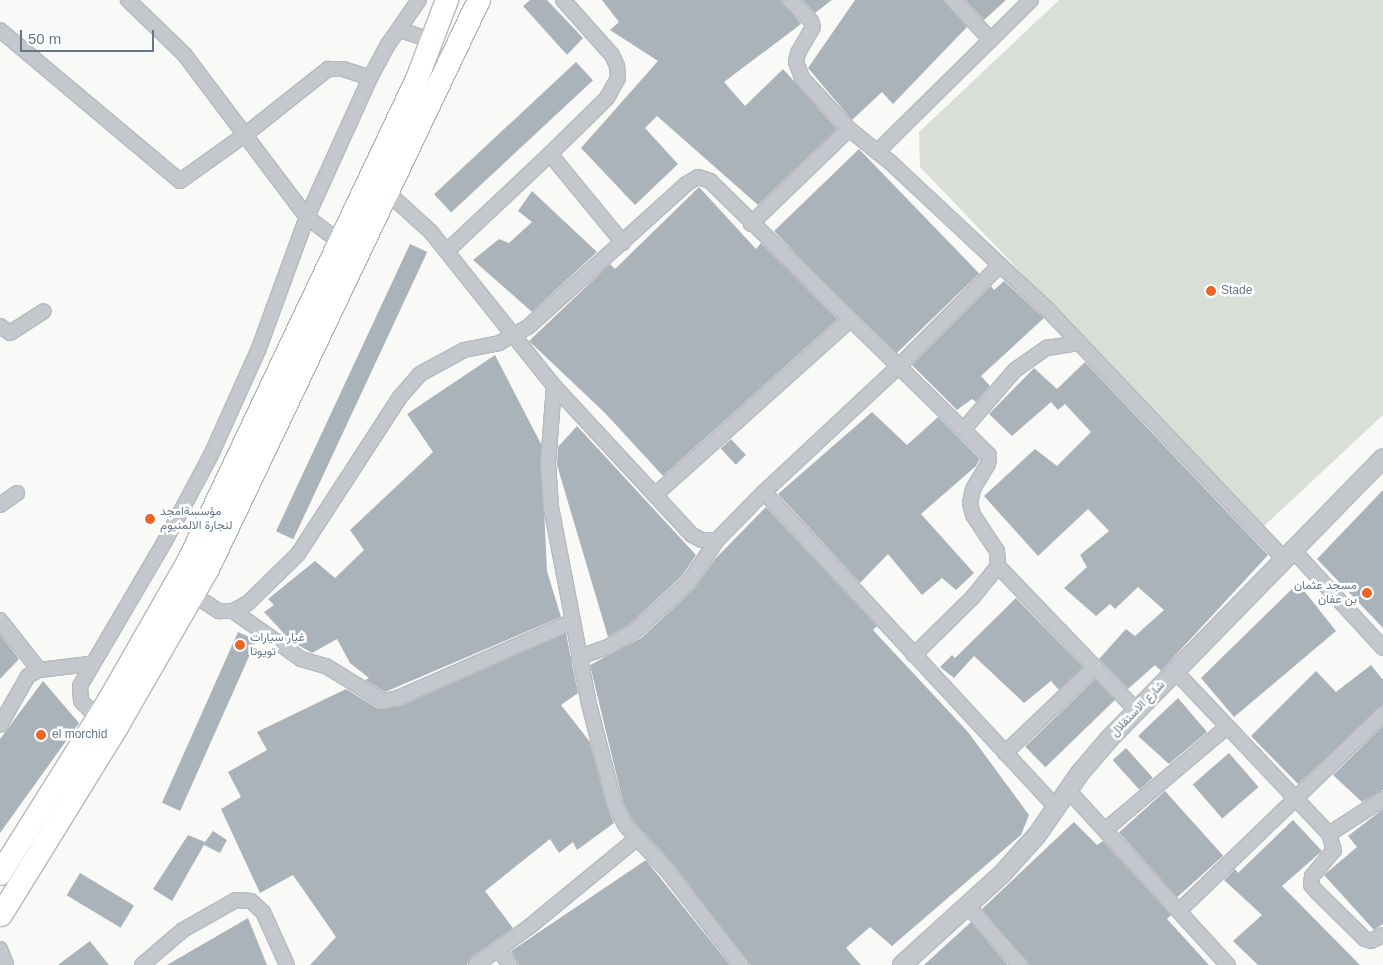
<!DOCTYPE html>
<html>
<head>
<meta charset="utf-8">
<style>
  body { margin:0 }
  #map { position:relative; width:1383px; height:965px; overflow:hidden; background:#f9faf7; font-family:Helvetica,Vazirmatn,sans-serif }
  div>[style] { position:absolute }
  .green>* { inset:0; background:#d9dfd6 }
  .building>* { inset:0; background:#aab2ba; transform-origin:0 0 }
  .roads { filter:drop-shadow(1px 0 #b5babf) drop-shadow(-1px 0 #b5babf) drop-shadow(0 1px #b5babf) drop-shadow(0 -1px #b5babf) }
  .minor>* { height:14px; margin:-7px; padding:0 7px; transform-origin:7px; border-radius:7px; background:#c4c8cd }
  .tertiary>* { height:18px; margin:-9px; padding:0 9px; transform-origin:9px; border-radius:9px; background:#c4c8cd }
  .primary>* { height:22px; margin:-11px; padding:0 11px; transform-origin:11px; border-radius:11px; background:#fff }
  .dots>* { width:14px; height:14px; translate:-50% -50%; box-sizing:border-box; border:2px solid #fff; border-radius:50% }
  span { translate:-50% -50%; white-space:nowrap; text-align:center; line-height:1.15; -webkit-text-stroke:5px #fff; paint-order:stroke }
  .poi-label { font-size:12px; color:#677789 }
  .left { translate:0 -50%; text-align:left }
  .right { translate:-100% -50%; text-align:right }
  .street-label { font-size:12px; color:#677789 }
  .scale { position:absolute; left:20px; top:30px; width:134px; height:22px; box-sizing:border-box; border:2px solid #677789; border-top:0; padding-left:6px; font-size:15px; line-height:18px; white-space:nowrap; color:#677789; -webkit-text-stroke:4px #fff; paint-order:stroke }
</style>
</head>
<body>
<div id="map">
  <div class="green">
    <i style="clip-path:polygon(1059px 0,1383px 0,1383px 415px,1264px 526px,920px 167px,919px 132px)"></i>
  </div>
  <div class="building">
    <i style="clip-path:polygon(530px 0,547px 0,583px 38px,567px 55px,523px 6px)"></i>
    <i style="clip-path:polygon(602px 0,781px 0,801px 24px,724px 82px,745px 106px,783px 69px,837px 129px,758px 205px,657px 116px,645px 128px,678px 164px,635px 205px,581px 148px,658px 61px,610px 30px,619px 22px)"></i>
    <i style="clip-path:polygon(802px 0,832px 0,815px 13px)"></i>
    <i style="clip-path:polygon(855px 0,944px 0,967px 27px,893px 104px,882px 92px,852px 120px,808px 68px)"></i>
    <i style="clip-path:polygon(965px 0,1006px 0,984px 20px)"></i>
    <i style="left:576px;top:62px;width:25px;height:194px;rotate:47deg"></i>
    <i style="left:859px;top:149px;width:173px;height:118px;rotate:46deg"></i>
    <i style="clip-path:polygon(699px 187px,756px 249px,761px 243px,838px 319px,663px 476px,605px 413px,529px 341px,610px 264px,615px 269px)"></i>
    <i style="clip-path:polygon(532px 191px,597px 252px,532px 312px,473px 260px,499px 239px,509px 243px,532px 222px,518px 211px)"></i>
    <i style="left:410px;top:244px;width:19px;height:317px;rotate:25deg"></i>
    <i style="clip-path:polygon(1004px 281px,1044px 318px,981px 376px,990px 386px,976px 402px,972px 399px,957px 410px,912px 365px,991px 286px,994px 290px)"></i>
    <i style="clip-path:polygon(495px 355px,541px 444px,547px 571px,561px 617px,385px 692px,365px 680px,369px 678px,350px 663px,337px 639px,312px 653px,291px 641px,264px 612px,274px 605px,268px 599px,315px 561px,335px 578px,364px 550px,350px 530px,433px 452px,407px 414px)"></i>
    <i style="clip-path:polygon(1085px 362px,1268px 555px,1161px 671px,1155px 665px,1128px 689px,1099px 659px,1126px 629px,1135px 636px,1164px 610px,1138px 587px,1115px 609px,1110px 604px,1096px 616px,1064px 588px,1087px 567px,1080px 555px,1109px 531px,1088px 509px,1038px 556px,984px 496px,1035px 449px,1057px 466px,1091px 432px,1065px 404px,1058px 410px,1051px 402px,1012px 436px,989px 414px,1034px 368px,1057px 389px)"></i>
    <i style="clip-path:polygon(872px 412px,907px 445px,938px 417px,980px 459px,976px 466px,921px 514px,974px 573px,956px 590px,942px 578px,922px 595px,888px 554px,860px 583px,778px 494px)"></i>
    <i style="clip-path:polygon(577px 426px,696px 555px,682px 576px,630px 624px,608px 637px,557px 465px,558px 447px)"></i>
    <i style="left:731px;top:439px;width:22px;height:14px;rotate:47deg"></i>
    <i style="clip-path:polygon(1383px 490px,1383px 628px,1317px 559px)"></i>
    <i style="clip-path:polygon(766px 507px,877px 626px,873px 630px,968px 732px,1029px 815px,1021px 835px,892px 946px,870px 927px,846px 948px,861px 965px,750px 965px,673px 864px,632px 820px,623px 802px,594px 682px,590px 665px,641px 638px,695px 588px,715px 559px)"></i>
    <i style="clip-path:polygon(1298px 583px,1336px 631px,1234px 717px,1201px 678px)"></i>
    <i style="clip-path:polygon(1016px 598px,1083px 667px,1059px 690px,1051px 681px,1024px 703px,974px 656px,954px 678px,940px 667px,952px 655px,955px 658px)"></i>
    <i style="left:238px;top:632px;width:20px;height:187px;rotate:24deg"></i>
    <i style="clip-path:polygon(566px 633px,578px 693px,561px 705px,590px 742px,607px 807px,614px 823px,577px 850px,573px 842px,559px 853px,550px 839px,485px 891px,513px 928px,471px 958px,467px 965px,310px 965px,336px 937px,293px 875px,260px 893px,221px 809px,241px 797px,228px 772px,267px 750px,257px 732px,346px 689px,379px 709px,401px 706px)"></i>
    <i style="clip-path:polygon(0 634px,19px 659px,0 679px)"></i>
    <i style="clip-path:polygon(1371px 665px,1383px 680px,1383px 705px,1298px 784px,1251px 736px,1316px 671px,1336px 692px)"></i>
    <i style="left:1095px;top:679px;width:29px;height:97px;rotate:46deg"></i>
    <i style="clip-path:polygon(43px 681px,79px 723px,0 833px,0 739px)"></i>
    <i style="clip-path:polygon(1178px 698px,1207px 732px,1169px 764px,1138px 736px)"></i>
    <i style="clip-path:polygon(1383px 726px,1383px 790px,1362px 802px,1333px 775px)"></i>
    <i style="left:1126px;top:748px;width:40px;height:18px;rotate:48deg"></i>
    <i style="left:1229px;top:753px;width:45px;height:48px;rotate:49deg"></i>
    <i style="left:1165px;top:791px;width:87px;height:62px;rotate:48deg"></i>
    <i style="clip-path:polygon(1383px 809px,1383px 924px,1374px 930px,1324px 875px,1357px 847px,1348px 836px)"></i>
    <i style="clip-path:polygon(1293px 820px,1322px 851px,1282px 886px,1360px 965px,1258px 965px,1233px 941px,1262px 915px,1224px 880px,1235px 869px,1238px 873px)"></i>
    <i style="clip-path:polygon(1074px 822px,1097px 845px,1103px 841px,1171px 915px,1167px 919px,1209px 965px,1029px 965px,982px 909px)"></i>
    <i style="clip-path:polygon(213px 831px,227px 840px,220px 853px,204px 845px,172px 901px,153px 889px,188px 835px,205px 842px)"></i>
    <i style="clip-path:polygon(646px 860px,730px 965px,519px 965px,511px 951px)"></i>
    <i style="left:80px;top:873px;width:63px;height:26px;rotate:31deg"></i>
    <i style="clip-path:polygon(248px 918px,267px 965px,167px 965px)"></i>
    <i style="clip-path:polygon(971px 922px,1008px 965px,924px 965px)"></i>
    <i style="clip-path:polygon(90px 941px,109px 965px,58px 965px)"></i>
  </div>
  <div class="roads">
    <div class="minor">
      <i style="left:128px;top:0;width:78px;rotate:44deg"></i>
      <i style="left:184px;top:54px;width:204px;rotate:53deg"></i>
      <i style="left:307px;top:217px;width:43px;rotate:37.4deg"></i>
      <i style="left:563px;top:0;width:74px;rotate:48.3deg"></i>
      <i style="left:612px;top:55px;width:12px;rotate:66deg"></i>
      <i style="left:617px;top:66px;width:12px;rotate:85deg"></i>
      <i style="left:618px;top:78px;width:23px;rotate:119deg"></i>
      <i style="left:607px;top:98px;width:80px;rotate:135.5deg"></i>
      <i style="left:550px;top:154px;width:115px;rotate:50.6deg"></i>
      <i style="left:790px;top:0;width:30px;rotate:45deg"></i>
      <i style="left:811px;top:21px;width:6px;rotate:72deg"></i>
      <i style="left:813px;top:27px;width:30px;rotate:120deg"></i>
      <i style="left:798px;top:53px;width:9px;rotate:103deg"></i>
      <i style="left:796px;top:62px;width:17px;rotate:69deg"></i>
      <i style="left:802px;top:78px;width:69px;rotate:47.3deg"></i>
      <i style="left:849px;top:129px;width:53px;rotate:38.8deg"></i>
      <i style="left:890px;top:162px;width:215px;rotate:43.1deg"></i>
      <i style="left:1047px;top:309px;width:343px;rotate:46.5deg"></i>
      <i style="left:953px;top:0;width:55px;rotate:46.5deg"></i>
      <i style="left:0;top:30px;width:235px;rotate:40deg"></i>
      <i style="left:180px;top:181px;width:81px;rotate:-35.5deg"></i>
      <i style="left:246px;top:134px;width:105px;rotate:-38.4deg"></i>
      <i style="left:328px;top:69px;width:15px"></i>
      <i style="left:343px;top:69px;width:28px;rotate:18deg"></i>
      <i style="left:400px;top:30px;width:35px;rotate:18deg"></i>
      <i style="left:877px;top:152px;width:216px;rotate:-44.6deg"></i>
      <i style="left:388px;top:193px;width:58px;rotate:42.2deg"></i>
      <i style="left:431px;top:232px;width:197px;rotate:51.4deg"></i>
      <i style="left:554px;top:386px;width:203px;rotate:47.2deg"></i>
      <i style="left:692px;top:535px;width:11px;rotate:27deg"></i>
      <i style="left:702px;top:540px;width:15px"></i>
      <i style="left:717px;top:540px;width:67px;rotate:-45.6deg"></i>
      <i style="left:764px;top:492px;width:430px;rotate:47.2deg"></i>
      <i style="left:751px;top:224px;width:136px;rotate:-44.1deg"></i>
      <i style="left:447px;top:251px;width:141px;rotate:-43.3deg"></i>
      <i style="left:0;top:326px;width:12px;rotate:35deg"></i>
      <i style="left:10px;top:333px;width:40px;rotate:-32.9deg"></i>
      <i style="left:554px;top:386px;width:78px;rotate:94.4deg"></i>
      <i style="left:548px;top:464px;width:43px;rotate:86deg"></i>
      <i style="left:551px;top:507px;width:201px;rotate:79.1deg"></i>
      <i style="left:589px;top:704px;width:104px;rotate:75.6deg"></i>
      <i style="left:615px;top:805px;width:22px;rotate:63deg"></i>
      <i style="left:625px;top:825px;width:60px;rotate:47deg"></i>
      <i style="left:666px;top:869px;width:122px;rotate:52deg"></i>
      <i style="left:964px;top:429px;width:78px;rotate:-49.2deg"></i>
      <i style="left:1015px;top:370px;width:39px;rotate:-35deg"></i>
      <i style="left:1047px;top:348px;width:33px;rotate:-9deg"></i>
      <i style="left:764px;top:492px;width:183px;rotate:-43deg"></i>
      <i style="left:898px;top:367px;width:144px;rotate:-45deg"></i>
      <i style="left:655px;top:495px;width:262px;rotate:-41.9deg"></i>
      <i style="left:0;top:505px;width:21px;rotate:-35deg"></i>
      <i style="left:1292px;top:549px;width:134px;rotate:47.4deg"></i>
      <i style="left:998px;top:566px;width:199px;rotate:46.2deg"></i>
      <i style="left:194px;top:595px;width:30px;rotate:33deg"></i>
      <i style="left:219px;top:611px;width:14px"></i>
      <i style="left:233px;top:611px;width:17px;rotate:-28deg"></i>
      <i style="left:248px;top:603px;width:70px;rotate:-44.4deg"></i>
      <i style="left:298px;top:554px;width:187px;rotate:-57deg"></i>
      <i style="left:400px;top:397px;width:30px;rotate:-49deg"></i>
      <i style="left:420px;top:374px;width:50px;rotate:-28.6deg"></i>
      <i style="left:464px;top:350px;width:36px;rotate:-11deg"></i>
      <i style="left:499px;top:343px;width:33px;rotate:-29deg"></i>
      <i style="left:528px;top:327px;width:213px;rotate:-42.1deg"></i>
      <i style="left:686px;top:184px;width:14px;rotate:-30deg"></i>
      <i style="left:698px;top:177px;width:13px;rotate:18deg"></i>
      <i style="left:710px;top:181px;width:391px;rotate:44.5deg"></i>
      <i style="left:989px;top:455px;width:9px;rotate:96deg"></i>
      <i style="left:988px;top:464px;width:29px;rotate:121deg"></i>
      <i style="left:973px;top:489px;width:14px;rotate:102deg"></i>
      <i style="left:970px;top:503px;width:12px;rotate:76deg"></i>
      <i style="left:973px;top:515px;width:43px;rotate:56.3deg"></i>
      <i style="left:997px;top:551px;width:15px;rotate:86deg"></i>
      <i style="left:998px;top:566px;width:40px;rotate:129deg"></i>
      <i style="left:973px;top:597px;width:83px;rotate:135.5deg"></i>
      <i style="left:233px;top:611px;width:83px;rotate:35.2deg"></i>
      <i style="left:301px;top:659px;width:26px;rotate:16deg"></i>
      <i style="left:326px;top:666px;width:67px;rotate:31.6deg"></i>
      <i style="left:383px;top:701px;width:15px;rotate:-11deg"></i>
      <i style="left:398px;top:698px;width:191px;rotate:-23.7deg"></i>
      <i style="left:0;top:620px;width:63px;rotate:52deg"></i>
      <i style="left:579px;top:657px;width:31px;rotate:-19deg"></i>
      <i style="left:608px;top:647px;width:31px;rotate:-31deg"></i>
      <i style="left:635px;top:631px;width:73px;rotate:-42.2deg"></i>
      <i style="left:689px;top:582px;width:50px;rotate:-56.3deg"></i>
      <i style="left:1175px;top:671px;width:224px;rotate:46.6deg"></i>
      <i style="left:1329px;top:834px;width:17px;rotate:73deg"></i>
      <i style="left:1334px;top:850px;width:34px;rotate:130deg"></i>
      <i style="left:1312px;top:876px;width:9px;rotate:96deg"></i>
      <i style="left:1311px;top:885px;width:9px;rotate:49deg"></i>
      <i style="left:1317px;top:892px;width:67px;rotate:44.4deg"></i>
      <i style="left:1365px;top:939px;width:6px;rotate:18deg"></i>
      <i style="left:1371px;top:941px;width:13px;rotate:-27deg"></i>
      <i style="left:98px;top:718px;width:24px;rotate:-135deg"></i>
      <i style="left:81px;top:701px;width:15px;rotate:-94deg"></i>
      <i style="left:80px;top:686px;width:166px;rotate:-59.6deg"></i>
      <i style="left:164px;top:543px;width:100px;rotate:-61.9deg"></i>
      <i style="left:211px;top:455px;width:117px;rotate:-65.8deg"></i>
      <i style="left:259px;top:348px;width:140px;rotate:-69.9deg"></i>
      <i style="left:307px;top:217px;width:153px;rotate:-65.6deg"></i>
      <i style="left:370px;top:78px;width:36px;rotate:-62deg"></i>
      <i style="left:387px;top:46px;width:56px;rotate:-55.2deg"></i>
      <i style="left:0;top:725px;width:56px;rotate:-60.3deg"></i>
      <i style="left:28px;top:676px;width:13px;rotate:-29deg"></i>
      <i style="left:39px;top:670px;width:51px;rotate:-6.7deg"></i>
      <i style="left:1005px;top:753px;width:123px;rotate:-43.7deg"></i>
      <i style="left:1068px;top:790px;width:237px;rotate:47.6deg"></i>
      <i style="left:1105px;top:830px;width:160px;rotate:-40.2deg"></i>
      <i style="left:1329px;top:834px;width:64px;rotate:-32.9deg"></i>
      <i style="left:968px;top:906px;width:79px;rotate:48.6deg"></i>
      <i style="left:1179px;top:911px;width:284px;rotate:-44deg"></i>
      <i style="left:0;top:949px;width:17px;rotate:69deg"></i>
      <i style="left:499px;top:950px;width:19px;rotate:54deg"></i>
      <i style="left:142px;top:965px;width:54px;rotate:-40.5deg"></i>
      <i style="left:183px;top:930px;width:61px;rotate:-29.5deg"></i>
      <i style="left:236px;top:900px;width:15px;rotate:4deg"></i>
      <i style="left:251px;top:901px;width:16px;rotate:43deg"></i>
      <i style="left:263px;top:912px;width:58px;rotate:65.6deg"></i>
      <i style="left:476px;top:965px;width:65px;rotate:-35.6deg"></i>
      <i style="left:529px;top:927px;width:139px;rotate:-39.4deg"></i>
    </div>
    <div class="tertiary">
      <i style="left:902px;top:965px;width:135px;rotate:-42.3deg"></i>
      <i style="left:1002px;top:874px;width:52px;rotate:-48.1deg"></i>
      <i style="left:1037px;top:835px;width:75px;rotate:-55.3deg"></i>
      <i style="left:1080px;top:773px;width:45px;rotate:-49.5deg"></i>
      <i style="left:1109px;top:739px;width:392px;rotate:-45.7deg"></i>
    </div>
    <div class="primary">
      <i style="left:0;top:874px;width:203px;rotate:-57.9deg"></i>
      <i style="left:108px;top:702px;width:163px;rotate:-60.3deg"></i>
      <i style="left:189px;top:560px;width:532px;rotate:-64.64deg"></i>
      <i style="left:417px;top:79px;width:85px;rotate:-69.2deg"></i>
      <i style="left:1px;top:915px;width:221px;rotate:-58.3deg"></i>
      <i style="left:117px;top:727px;width:182px;rotate:-60.1deg"></i>
      <i style="left:208px;top:569px;width:630px;rotate:-64.53deg"></i>
    </div>
  </div>
  <div class="dots">
    <i style="left:1211px;top:291px;background:#ea6526"></i>
    <i style="left:150px;top:519px;background:#ea6526"></i>
    <i style="left:1367px;top:593px;background:#ea6526"></i>
    <i style="left:240px;top:645px;background:#ea6526"></i>
    <i style="left:41px;top:735px;background:#ea6526"></i>
  </div>
  <div class="poi-label">
    <span class="left" style="left:1221px;top:291px">Stade</span>
    <span class="left" style="left:160px;top:519px">مؤسسةامجد<br>لنجارة الالمنيوم</span>
    <span class="right" style="left:1357px;top:593px">مسجد عثمان<br>بن عفان</span>
    <span class="left" style="left:250px;top:645px">غيار سيارات<br>تويوتا</span>
    <span class="left" style="left:52px;top:735px">el morchid</span>
  </div>
  <div class="street-label">
    <span style="left:1138px;top:709px;rotate:-46deg">شارع الاستقلال</span>
  </div>
  <div class="scale">50 m</div>
</div>
</body>
</html>
